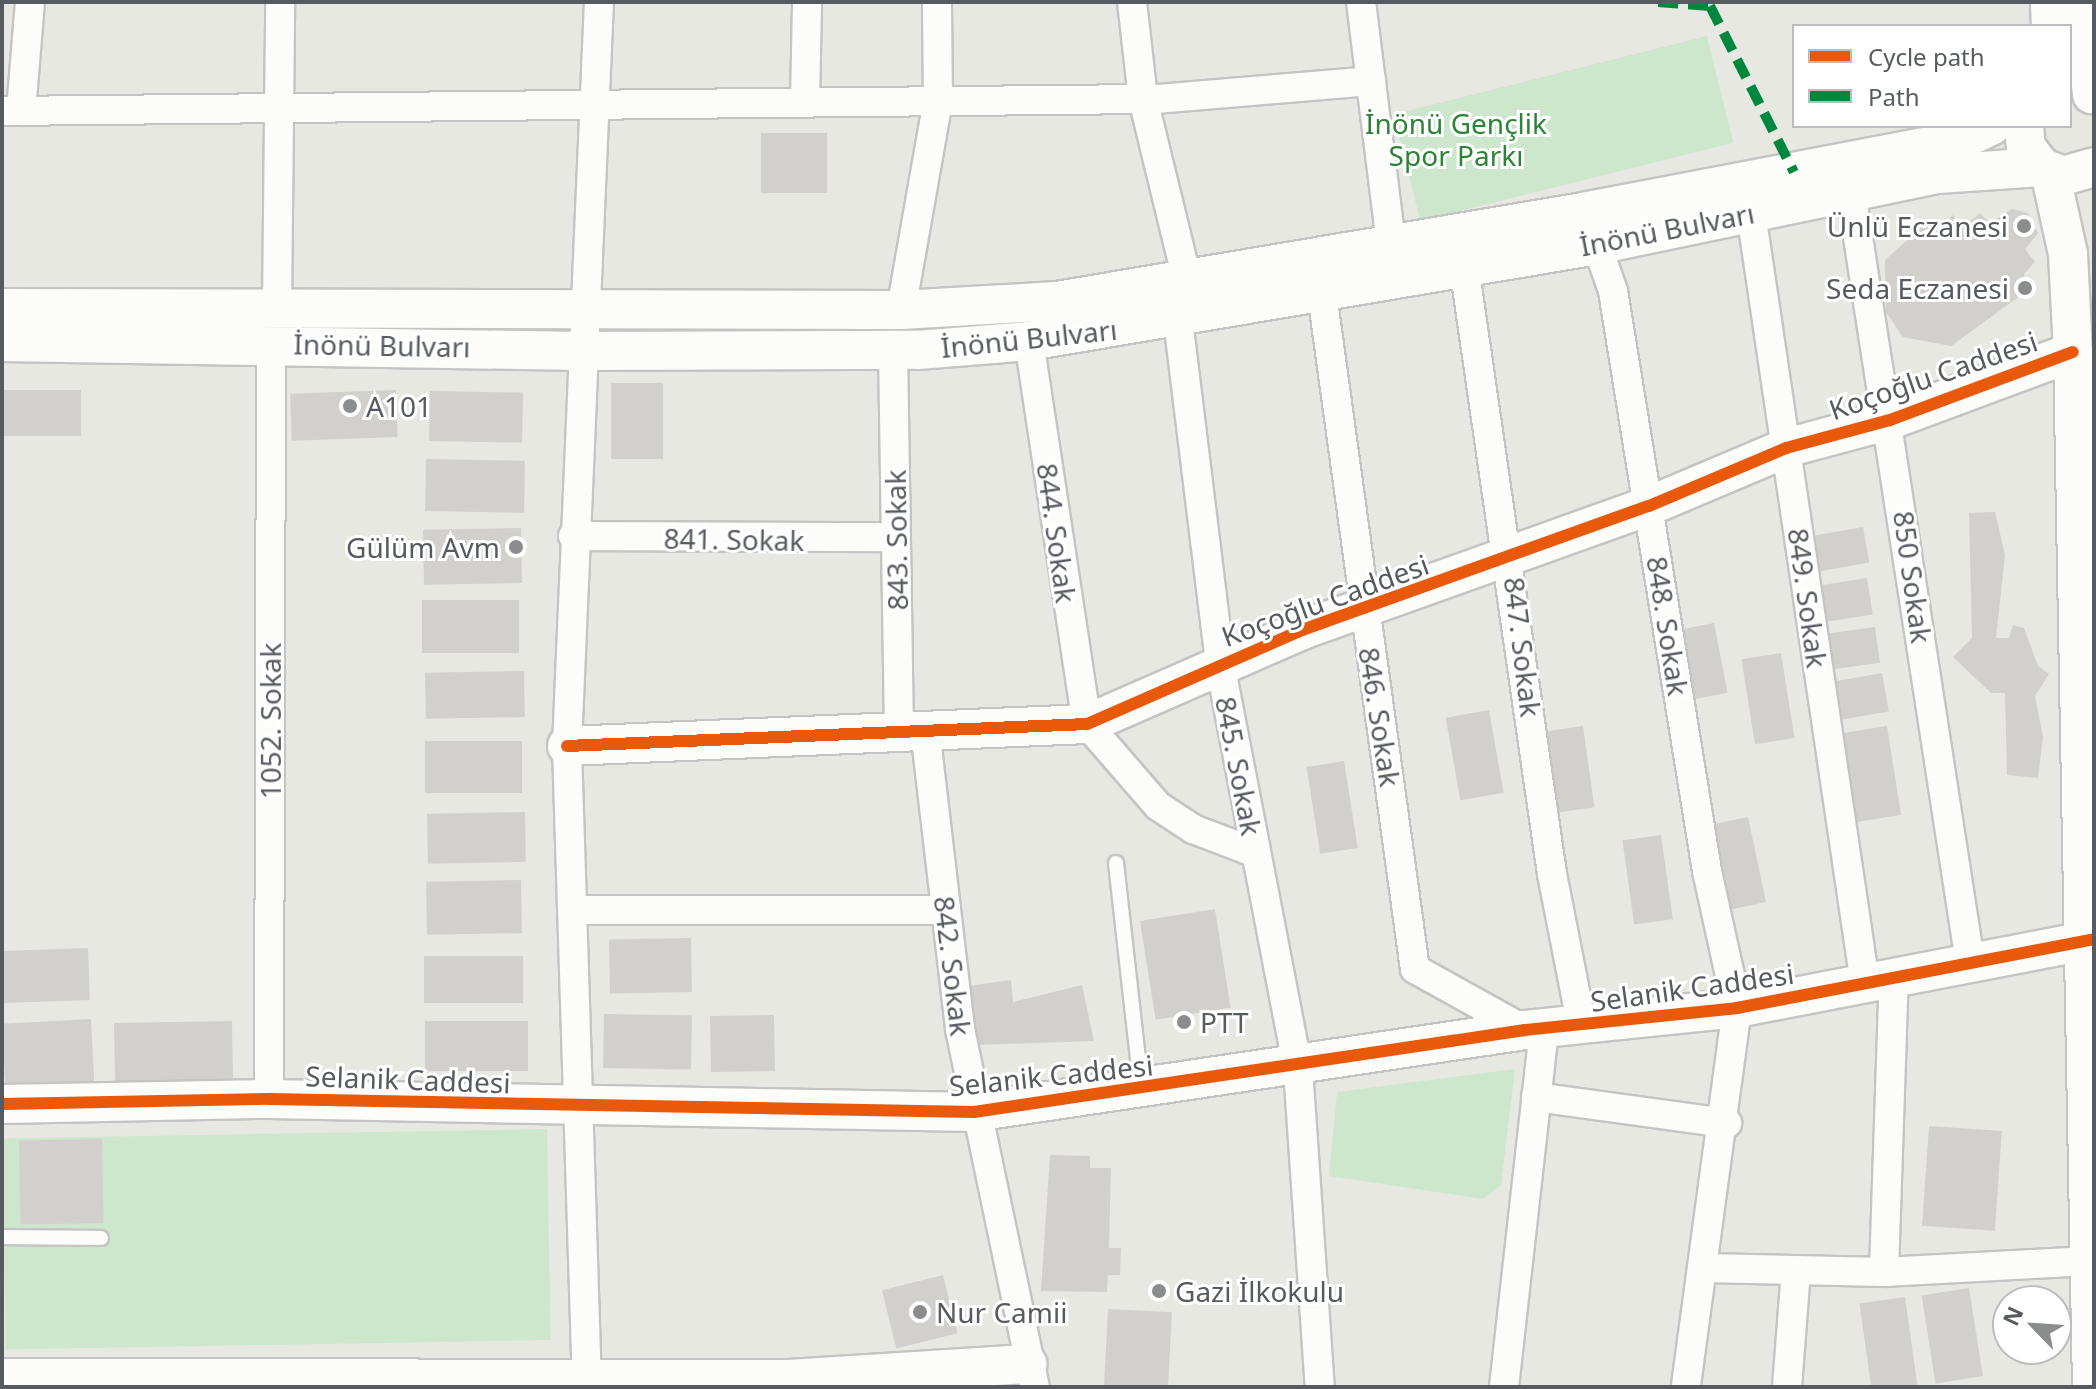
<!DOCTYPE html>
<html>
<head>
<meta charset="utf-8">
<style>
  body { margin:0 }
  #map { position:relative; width:2096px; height:1389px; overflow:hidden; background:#e8e8e2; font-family:"Noto Sans",sans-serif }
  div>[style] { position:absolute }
  .green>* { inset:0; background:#cde7cc; transform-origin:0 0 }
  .building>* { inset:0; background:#d1d0cd; transform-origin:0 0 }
  .roads { filter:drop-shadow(2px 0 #c4c4c4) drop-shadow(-2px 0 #c4c4c4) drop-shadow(0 2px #c4c4c4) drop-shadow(0 -2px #c4c4c4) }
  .lane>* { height:14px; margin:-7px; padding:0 7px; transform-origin:7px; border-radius:7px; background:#fcfcfb }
  .street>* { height:28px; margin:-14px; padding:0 14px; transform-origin:14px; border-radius:14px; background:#fcfcfb }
  .secondary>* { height:38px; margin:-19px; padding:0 19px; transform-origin:19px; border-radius:19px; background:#fcfcfb }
  .quiet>* { height:10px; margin-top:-5px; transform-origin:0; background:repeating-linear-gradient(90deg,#00873e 0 20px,transparent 0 30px) }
  .cycleway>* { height:12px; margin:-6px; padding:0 6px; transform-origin:6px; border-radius:6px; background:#e8590c }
  .dots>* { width:22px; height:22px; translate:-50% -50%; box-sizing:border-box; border:4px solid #fff; border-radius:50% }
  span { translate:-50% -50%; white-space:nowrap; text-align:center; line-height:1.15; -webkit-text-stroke:6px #fff; paint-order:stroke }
  .park-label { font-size:28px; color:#2d8336 }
  .poi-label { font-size:28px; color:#575b61 }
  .right { translate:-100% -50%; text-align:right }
  .left { translate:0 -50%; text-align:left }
  .street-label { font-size:28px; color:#575b61 }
  .frame { position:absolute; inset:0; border:4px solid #575b61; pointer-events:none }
  .legend { position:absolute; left:1792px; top:24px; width:280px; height:104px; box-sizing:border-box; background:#fff; border:2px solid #bcbdc0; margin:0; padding:10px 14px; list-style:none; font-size:24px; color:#575b61 }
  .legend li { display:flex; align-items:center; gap:16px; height:40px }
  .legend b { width:40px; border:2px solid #bcbdc0 }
  .north { position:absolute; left:1992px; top:1285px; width:80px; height:80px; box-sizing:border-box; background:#fff; border:2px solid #bcbdc0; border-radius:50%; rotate:295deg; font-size:22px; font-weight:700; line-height:32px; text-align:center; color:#575b61 }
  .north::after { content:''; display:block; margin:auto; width:28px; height:36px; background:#8a8c8e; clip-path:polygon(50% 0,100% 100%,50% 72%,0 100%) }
</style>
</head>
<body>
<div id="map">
  <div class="green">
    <i style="left:1707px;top:36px;width:110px;height:323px;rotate:76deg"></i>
    <i style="clip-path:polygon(1515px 1069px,1501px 1185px,1483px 1199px,1329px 1176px,1337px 1092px)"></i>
    <i style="left:547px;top:1129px;width:211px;height:545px;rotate:89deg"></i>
  </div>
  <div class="building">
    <i style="left:761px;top:133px;width:66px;height:60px"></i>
    <i style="clip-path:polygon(2012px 209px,2028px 213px,2038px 233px,2025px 249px,2035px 262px,2024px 274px,2027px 291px,1951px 346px,1903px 337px,1886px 312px,1885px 260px,1930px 220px,1938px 229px,1953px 215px,1962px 228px,1980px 213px,1990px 223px)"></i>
    <i style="left:663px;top:383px;width:76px;height:52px;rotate:90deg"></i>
    <i style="left:81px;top:390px;width:46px;height:79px;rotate:90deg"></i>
    <i style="left:396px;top:390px;width:47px;height:106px;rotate:88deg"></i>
    <i style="left:430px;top:391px;width:93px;height:50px;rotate:1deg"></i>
    <i style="left:426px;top:459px;width:99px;height:52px;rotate:1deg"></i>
    <i style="clip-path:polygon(1995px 512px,2005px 555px,1996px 638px,2009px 638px,2013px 625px,2024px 628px,2038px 666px,2049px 674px,2035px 696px,2043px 737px,2038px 778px,2007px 775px,2005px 693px,1991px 693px,1953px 657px,1972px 638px,1969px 513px)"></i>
    <i style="left:1863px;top:527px;width:36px;height:56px;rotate:80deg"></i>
    <i style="left:521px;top:528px;width:55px;height:98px;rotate:89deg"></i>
    <i style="left:1867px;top:578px;width:37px;height:50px;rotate:81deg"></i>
    <i style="left:422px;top:600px;width:97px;height:53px"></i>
    <i style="left:1714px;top:623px;width:71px;height:40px;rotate:79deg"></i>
    <i style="left:1875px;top:627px;width:36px;height:51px;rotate:82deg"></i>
    <i style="left:1781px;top:653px;width:86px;height:40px;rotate:81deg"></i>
    <i style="left:524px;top:671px;width:46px;height:99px;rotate:89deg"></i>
    <i style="left:1882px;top:673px;width:39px;height:50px;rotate:80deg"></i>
    <i style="left:1489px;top:710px;width:84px;height:44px;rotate:80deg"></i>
    <i style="left:1583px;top:726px;width:82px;height:41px;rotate:82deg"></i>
    <i style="left:1887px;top:726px;width:90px;height:49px;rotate:81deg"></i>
    <i style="left:425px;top:741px;width:97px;height:52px"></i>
    <i style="left:1344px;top:761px;width:88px;height:38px;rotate:81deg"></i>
    <i style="left:525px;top:812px;width:50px;height:98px;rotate:89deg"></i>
    <i style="left:1748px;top:817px;width:87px;height:41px;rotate:78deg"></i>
    <i style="left:1661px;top:835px;width:85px;height:39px;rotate:82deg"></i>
    <i style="left:521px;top:880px;width:53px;height:95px;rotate:89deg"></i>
    <i style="left:1215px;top:909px;width:100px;height:76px;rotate:81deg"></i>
    <i style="left:691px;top:938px;width:54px;height:82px;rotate:89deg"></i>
    <i style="left:88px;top:948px;width:52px;height:86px;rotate:88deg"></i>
    <i style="left:523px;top:956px;width:47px;height:99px;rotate:90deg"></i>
    <i style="clip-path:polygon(1011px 980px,1013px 1002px,1082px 985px,1094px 1041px,976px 1045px,969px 986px)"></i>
    <i style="left:604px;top:1014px;width:88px;height:54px;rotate:1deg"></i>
    <i style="left:774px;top:1015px;width:56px;height:64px;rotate:89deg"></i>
    <i style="left:91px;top:1019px;width:63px;height:89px;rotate:87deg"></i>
    <i style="left:232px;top:1021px;width:63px;height:118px;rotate:89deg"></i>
    <i style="left:425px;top:1021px;width:103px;height:50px"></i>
    <i style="left:1929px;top:1126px;width:73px;height:100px;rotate:4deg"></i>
    <i style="left:102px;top:1139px;width:84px;height:83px;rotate:89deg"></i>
    <i style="clip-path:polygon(1050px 1155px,1090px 1156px,1090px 1168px,1111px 1168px,1109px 1248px,1121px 1248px,1120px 1275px,1108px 1275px,1107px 1292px,1041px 1291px)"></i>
    <i style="left:943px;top:1275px;width:60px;height:63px;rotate:76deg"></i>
    <i style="left:1969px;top:1288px;width:89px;height:48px;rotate:81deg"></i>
    <i style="left:1905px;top:1297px;width:89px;height:46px;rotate:82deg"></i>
    <i style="left:1108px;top:1309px;width:64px;height:78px;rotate:3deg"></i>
  </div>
  <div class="roads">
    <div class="lane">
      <i style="left:1116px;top:863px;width:223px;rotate:83.6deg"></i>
      <i style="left:2px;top:1237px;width:99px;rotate:0.6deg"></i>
    </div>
    <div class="street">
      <i style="left:1132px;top:2px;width:98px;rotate:83.5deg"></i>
      <i style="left:1143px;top:99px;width:190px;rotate:76.3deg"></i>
      <i style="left:1361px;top:2px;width:242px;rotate:82.9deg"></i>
      <i style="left:805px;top:101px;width:99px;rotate:-88.8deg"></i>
      <i style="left:2px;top:111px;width:1155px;rotate:-0.6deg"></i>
      <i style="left:1157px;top:99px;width:215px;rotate:-4.8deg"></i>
      <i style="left:21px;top:111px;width:109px;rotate:-85.3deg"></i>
      <i style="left:1851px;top:192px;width:779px;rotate:81.21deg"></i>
      <i style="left:1751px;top:213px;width:778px;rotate:81.58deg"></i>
      <i style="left:1597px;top:245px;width:49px;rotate:70.8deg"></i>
      <i style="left:1613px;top:291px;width:588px;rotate:80.79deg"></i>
      <i style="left:1707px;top:871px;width:140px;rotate:77.6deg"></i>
      <i style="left:1737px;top:1008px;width:382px;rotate:97.7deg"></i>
      <i style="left:1464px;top:266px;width:614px;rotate:81.76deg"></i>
      <i style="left:1552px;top:874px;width:156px;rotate:78.9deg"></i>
      <i style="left:1322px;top:294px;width:681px;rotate:82.16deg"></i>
      <i style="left:1415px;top:969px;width:126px;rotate:29deg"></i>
      <i style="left:277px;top:308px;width:306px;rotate:-89.4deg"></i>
      <i style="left:901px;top:310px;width:212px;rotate:-80deg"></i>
      <i style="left:938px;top:101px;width:99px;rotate:-90.6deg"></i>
      <i style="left:1178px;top:320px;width:347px;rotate:83deg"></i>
      <i style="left:1220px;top:664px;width:411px;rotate:79.1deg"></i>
      <i style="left:1298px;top:1068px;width:320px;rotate:86.1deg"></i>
      <i style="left:1029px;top:341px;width:387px;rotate:81.4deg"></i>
      <i style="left:1087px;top:724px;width:108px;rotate:49.1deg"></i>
      <i style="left:1158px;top:806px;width:42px;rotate:33.3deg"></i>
      <i style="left:1193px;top:829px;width:67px;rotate:20.9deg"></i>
      <i style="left:893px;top:350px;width:381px;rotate:89.1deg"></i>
      <i style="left:573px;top:536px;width:323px;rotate:0.2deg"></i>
      <i style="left:925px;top:730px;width:301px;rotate:83.3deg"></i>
      <i style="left:960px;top:1029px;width:366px;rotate:78.2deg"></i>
      <i style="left:573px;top:910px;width:373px"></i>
      <i style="left:1536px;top:1097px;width:193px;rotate:7.8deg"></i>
      <i style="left:269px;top:1099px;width:756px;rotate:-89.85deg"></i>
      <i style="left:1705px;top:1268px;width:179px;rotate:1.3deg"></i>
      <i style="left:1884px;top:1272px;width:205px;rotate:-3.1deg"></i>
      <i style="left:1884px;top:1272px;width:295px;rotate:-88.1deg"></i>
      <i style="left:587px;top:1387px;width:641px;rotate:-91.79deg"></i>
      <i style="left:567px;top:746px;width:745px;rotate:-87.54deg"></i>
      <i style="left:1504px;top:1387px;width:357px;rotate:-83.6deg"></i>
      <i style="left:1787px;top:1387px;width:116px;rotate:-85.6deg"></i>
    </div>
    <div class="secondary">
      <i style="left:2050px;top:2px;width:24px;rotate:88deg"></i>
      <i style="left:2081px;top:2px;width:93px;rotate:83.2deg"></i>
      <i style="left:2024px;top:126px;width:21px;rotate:85deg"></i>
      <i style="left:2026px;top:147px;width:25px;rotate:53deg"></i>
      <i style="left:2041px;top:167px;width:24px;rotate:22deg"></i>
      <i style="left:2063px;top:176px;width:32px;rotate:-16deg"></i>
      <i style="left:2050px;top:172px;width:84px;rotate:77.6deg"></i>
      <i style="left:2068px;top:254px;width:98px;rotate:87.1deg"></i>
      <i style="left:2073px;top:352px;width:1035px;rotate:88.95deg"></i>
      <i style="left:2px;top:308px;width:899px;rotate:0.13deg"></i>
      <i style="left:901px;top:310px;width:156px;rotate:-3.3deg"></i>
      <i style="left:1057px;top:301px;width:533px;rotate:-9.6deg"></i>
      <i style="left:1583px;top:212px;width:385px;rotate:-10.8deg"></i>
      <i style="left:1961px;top:140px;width:33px;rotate:-25deg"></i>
      <i style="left:2px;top:342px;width:582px;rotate:0.89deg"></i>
      <i style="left:584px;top:351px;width:334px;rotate:-0.2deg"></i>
      <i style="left:918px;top:350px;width:111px;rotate:-4.6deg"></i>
      <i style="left:1029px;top:341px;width:576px;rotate:-9.59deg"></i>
      <i style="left:1597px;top:245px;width:348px;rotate:-11.8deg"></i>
      <i style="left:1938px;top:174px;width:103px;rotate:-3.9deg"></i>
      <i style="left:567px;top:746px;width:520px;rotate:-2.42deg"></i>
      <i style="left:1087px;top:724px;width:235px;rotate:-23.6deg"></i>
      <i style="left:1302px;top:630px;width:368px;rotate:-19.7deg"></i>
      <i style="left:1649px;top:506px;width:149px;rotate:-22.9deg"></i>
      <i style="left:1786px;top:448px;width:108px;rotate:-15.1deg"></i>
      <i style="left:1890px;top:420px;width:195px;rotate:-20.4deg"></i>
      <i style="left:2px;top:1104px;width:267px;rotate:-1.1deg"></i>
      <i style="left:269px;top:1099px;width:705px;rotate:1.06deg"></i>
      <i style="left:974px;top:1112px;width:557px;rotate:-8.46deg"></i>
      <i style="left:1525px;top:1030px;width:213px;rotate:-5.9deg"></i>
      <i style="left:1737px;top:1008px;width:364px;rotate:-10.9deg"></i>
      <i style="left:2px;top:1378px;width:786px;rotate:0.07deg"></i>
      <i style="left:788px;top:1379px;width:240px;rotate:-3.6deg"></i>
    </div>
  </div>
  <div class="quiet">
    <i style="left:1658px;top:2px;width:52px;rotate:4.4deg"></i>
    <i style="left:1710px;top:6px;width:186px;rotate:63.2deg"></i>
  </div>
  <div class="cycleway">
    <i style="left:567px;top:746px;width:520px;rotate:-2.42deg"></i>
    <i style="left:1087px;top:724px;width:235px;rotate:-23.6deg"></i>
    <i style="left:1302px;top:630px;width:368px;rotate:-19.7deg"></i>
    <i style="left:1649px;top:506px;width:149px;rotate:-22.9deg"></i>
    <i style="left:1786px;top:448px;width:108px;rotate:-15.1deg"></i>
    <i style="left:1890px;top:420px;width:195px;rotate:-20.4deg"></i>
    <i style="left:2px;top:1104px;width:267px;rotate:-1.1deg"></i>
    <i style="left:269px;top:1099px;width:705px;rotate:1.06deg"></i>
    <i style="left:974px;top:1112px;width:557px;rotate:-8.46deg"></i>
    <i style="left:1525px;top:1030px;width:213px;rotate:-5.9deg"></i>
    <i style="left:1737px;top:1008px;width:364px;rotate:-10.9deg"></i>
  </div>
  <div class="dots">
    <i style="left:2024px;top:226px;background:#8a8c8e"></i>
    <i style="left:2025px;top:288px;background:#8a8c8e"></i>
    <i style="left:350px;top:406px;background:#8a8c8e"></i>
    <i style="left:516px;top:547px;background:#8a8c8e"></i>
    <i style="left:1184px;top:1022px;background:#8a8c8e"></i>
    <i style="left:1159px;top:1291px;background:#8a8c8e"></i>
    <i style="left:920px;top:1312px;background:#8a8c8e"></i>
  </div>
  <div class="park-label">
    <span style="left:1456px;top:139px">İnönü Gençlik<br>Spor Parkı</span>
  </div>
  <div class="poi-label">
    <span class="right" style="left:2008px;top:226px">Ünlü Eczanesi</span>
    <span class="right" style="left:2009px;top:288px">Seda Eczanesi</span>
    <span class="left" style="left:366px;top:406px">A101</span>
    <span class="right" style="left:500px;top:547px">Gülüm Avm</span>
    <span class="left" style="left:1200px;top:1022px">PTT</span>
    <span class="left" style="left:1175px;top:1291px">Gazi İlkokulu</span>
    <span class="left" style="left:936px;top:1312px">Nur Camii</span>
  </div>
  <div class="street-label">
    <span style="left:1667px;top:229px;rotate:-11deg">İnönü Bulvarı</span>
    <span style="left:1029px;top:338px;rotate:-6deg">İnönü Bulvarı</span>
    <span style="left:382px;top:345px;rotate:1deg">İnönü Bulvarı</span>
    <span style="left:1933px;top:375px;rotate:-19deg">Koçoğlu Caddesi</span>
    <span style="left:1057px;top:533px;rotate:82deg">844. Sokak</span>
    <span style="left:734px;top:539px;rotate:1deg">841. Sokak</span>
    <span style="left:896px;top:540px;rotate:-91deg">843. Sokak</span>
    <span style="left:1913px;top:577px;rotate:82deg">850 Sokak</span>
    <span style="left:1808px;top:598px;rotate:82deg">849. Sokak</span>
    <span style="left:1325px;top:600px;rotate:-20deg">Koçoğlu Caddesi</span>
    <span style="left:1668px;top:626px;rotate:81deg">848. Sokak</span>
    <span style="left:1523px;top:647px;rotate:83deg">847. Sokak</span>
    <span style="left:1380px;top:717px;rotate:81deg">846. Sokak</span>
    <span style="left:270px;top:721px;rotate:-90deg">1052. Sokak</span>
    <span style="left:1239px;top:766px;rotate:79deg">845. Sokak</span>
    <span style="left:953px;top:966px;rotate:83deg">842. Sokak</span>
    <span style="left:1692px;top:987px;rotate:-8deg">Selanik Caddesi</span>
    <span style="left:1051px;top:1075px;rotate:-6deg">Selanik Caddesi</span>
    <span style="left:408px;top:1079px;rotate:2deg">Selanik Caddesi</span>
  </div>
  <div class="frame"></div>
  <ul class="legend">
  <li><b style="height:10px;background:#e8590c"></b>Cycle path</li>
  <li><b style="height:10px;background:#00873e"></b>Path</li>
  </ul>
  <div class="north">N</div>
</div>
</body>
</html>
